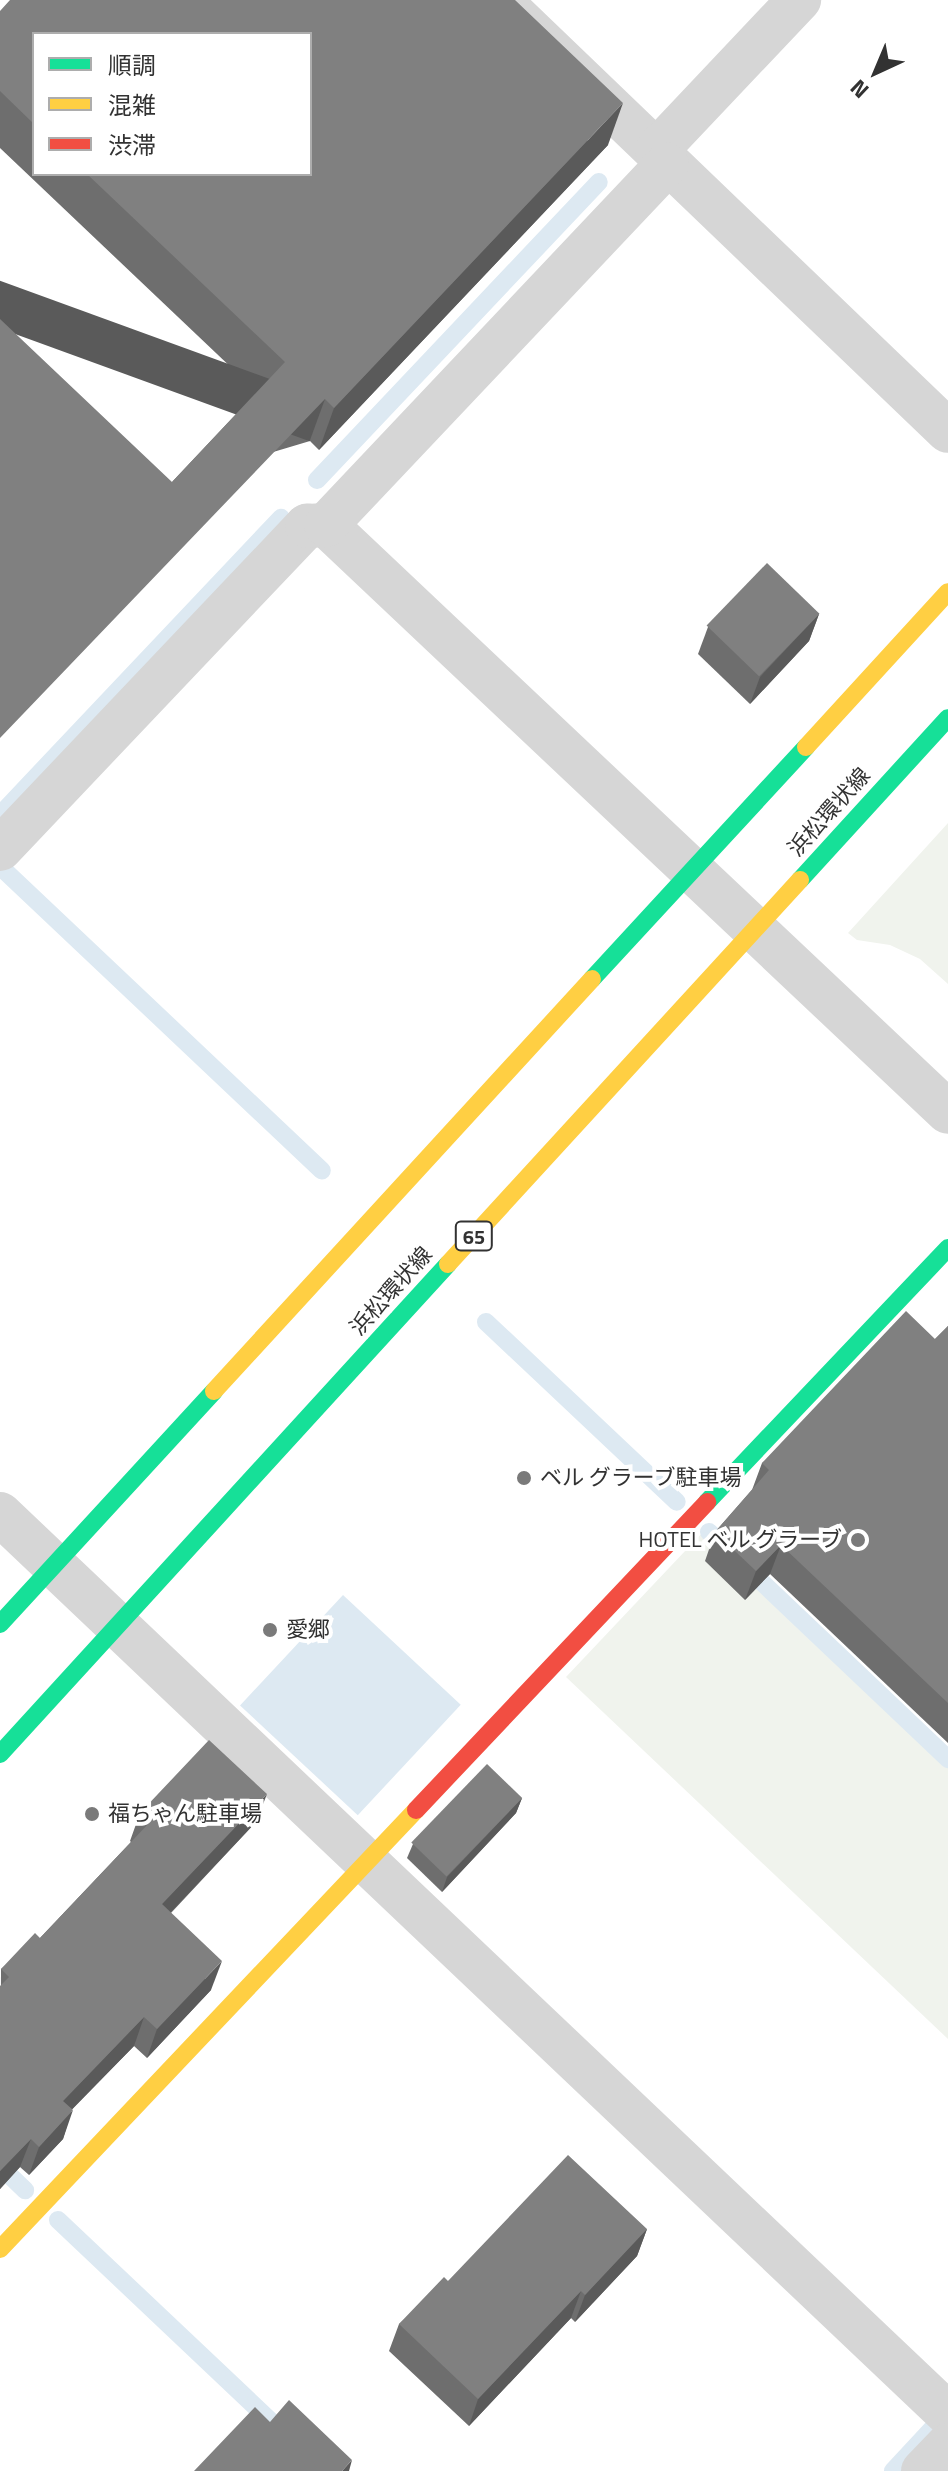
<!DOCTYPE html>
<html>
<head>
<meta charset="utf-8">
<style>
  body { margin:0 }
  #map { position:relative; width:948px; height:2471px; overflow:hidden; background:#fff; font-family:"Titillium Web","Noto Sans JP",sans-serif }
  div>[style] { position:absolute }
  .green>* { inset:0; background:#f0f3ed }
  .water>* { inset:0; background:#dde9f2; transform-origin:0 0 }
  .stream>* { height:18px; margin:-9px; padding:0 9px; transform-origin:9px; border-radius:9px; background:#dde9f2 }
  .street>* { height:44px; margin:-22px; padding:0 22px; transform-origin:22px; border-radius:22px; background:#d6d6d6 }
  .fast>* { height:18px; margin:-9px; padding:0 9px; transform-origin:9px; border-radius:9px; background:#16e098 }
  .slow>* { height:18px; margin:-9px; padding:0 9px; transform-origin:9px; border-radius:9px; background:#ffcf43 }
  .jam>* { height:18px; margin:-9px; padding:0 9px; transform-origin:9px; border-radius:9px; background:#f24e42 }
  .wall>* { inset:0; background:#6e6e6e }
  .shaded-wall>* { inset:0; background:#5a5a5a; transform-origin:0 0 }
  .building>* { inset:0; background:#808080; transform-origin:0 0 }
  .dots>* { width:22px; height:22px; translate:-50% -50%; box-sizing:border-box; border:4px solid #fff; border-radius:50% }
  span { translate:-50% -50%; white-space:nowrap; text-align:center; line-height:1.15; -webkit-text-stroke:8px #fff; paint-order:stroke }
  .shield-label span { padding:2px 6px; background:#fff; border:2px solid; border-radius:6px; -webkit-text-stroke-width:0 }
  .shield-label { font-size:20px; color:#323232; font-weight:700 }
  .street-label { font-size:22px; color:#323232 }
  .poi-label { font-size:22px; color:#323232 }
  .left { translate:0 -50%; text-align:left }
  .right { translate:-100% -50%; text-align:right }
  .legend { position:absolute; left:32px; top:32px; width:280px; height:144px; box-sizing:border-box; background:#fff; border:2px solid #adadad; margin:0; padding:10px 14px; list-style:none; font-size:24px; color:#323232 }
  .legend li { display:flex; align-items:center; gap:16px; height:40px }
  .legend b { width:40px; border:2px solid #adadad }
  .north { position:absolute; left:836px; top:32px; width:80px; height:80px; -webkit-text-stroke:6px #fff; paint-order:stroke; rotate:224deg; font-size:22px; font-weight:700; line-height:32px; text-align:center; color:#323232 }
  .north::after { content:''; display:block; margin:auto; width:28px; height:36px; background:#323232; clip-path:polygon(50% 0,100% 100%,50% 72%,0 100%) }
</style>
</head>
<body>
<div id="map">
  <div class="green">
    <i style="clip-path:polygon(948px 823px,948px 984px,920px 959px,890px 945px,857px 940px,848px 933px)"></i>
    <i style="clip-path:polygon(703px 1532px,948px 1765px,948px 2039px,566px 1677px)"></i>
  </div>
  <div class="water">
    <i style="left:343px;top:1595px;width:161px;height:151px;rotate:43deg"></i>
  </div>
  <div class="stream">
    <i style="left:317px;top:480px;width:410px;rotate:-46.6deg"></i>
    <i style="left:0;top:815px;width:409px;rotate:-46.6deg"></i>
    <i style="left:5px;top:871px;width:436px;rotate:43.4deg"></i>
    <i style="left:486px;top:1322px;width:262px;rotate:43.3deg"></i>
    <i style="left:709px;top:1532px;width:330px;rotate:43.5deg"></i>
    <i style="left:0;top:2166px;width:35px;rotate:44deg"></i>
    <i style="left:58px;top:2220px;width:365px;rotate:43.4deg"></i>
    <i style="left:893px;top:2471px;width:57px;rotate:-47.1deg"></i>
  </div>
  <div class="street">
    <i style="left:499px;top:0;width:622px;rotate:43.83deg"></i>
    <i style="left:657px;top:150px;width:207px;rotate:-46.6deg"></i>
    <i style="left:326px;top:525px;width:855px;rotate:43.34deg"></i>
    <i style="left:0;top:849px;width:446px;rotate:-46.5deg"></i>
    <i style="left:307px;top:526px;width:19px;rotate:-3deg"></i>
    <i style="left:326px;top:525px;width:496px;rotate:-46.6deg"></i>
    <i style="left:0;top:1514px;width:1307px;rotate:43.51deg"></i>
    <i style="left:923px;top:2471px;width:36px;rotate:-46deg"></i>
  </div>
  <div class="fast">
    <i style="left:800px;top:880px;width:219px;rotate:-47.6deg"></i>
    <i style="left:592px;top:979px;width:316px;rotate:-47.3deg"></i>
    <i style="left:707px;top:1502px;width:350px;rotate:-46.5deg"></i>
    <i style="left:0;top:1624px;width:316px;rotate:-47.4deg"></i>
    <i style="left:0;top:1754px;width:664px;rotate:-47.56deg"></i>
  </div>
  <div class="slow">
    <i style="left:806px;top:747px;width:210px;rotate:-47.5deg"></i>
    <i style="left:448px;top:1264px;width:521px;rotate:-47.49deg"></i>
    <i style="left:214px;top:1391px;width:559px;rotate:-47.46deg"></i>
    <i style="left:0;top:2249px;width:605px;rotate:-46.54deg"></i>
  </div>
  <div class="jam">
    <i style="left:416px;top:1810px;width:424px;rotate:-46.6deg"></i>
  </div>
  <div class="wall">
    <i style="clip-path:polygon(evenodd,0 11px,608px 145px,319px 450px,310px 441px,172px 482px,257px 392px,0 148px,0 11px,34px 34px,310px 174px,34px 174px,34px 34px)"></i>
    <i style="clip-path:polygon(819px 614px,809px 641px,750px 704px,698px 654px,708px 627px)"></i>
    <i style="clip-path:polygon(948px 1326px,948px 1743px,770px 1574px,745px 1600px,705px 1561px,715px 1532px,752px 1490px,762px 1463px,935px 1339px)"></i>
    <i style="clip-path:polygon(522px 1798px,516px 1813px,442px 1892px,407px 1858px,413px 1844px)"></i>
    <i style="clip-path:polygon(140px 1813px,256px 1822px,171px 1913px,211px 1990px,147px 2058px,134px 2046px,72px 2109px,63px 2139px,29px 2175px,20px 2167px,0 2189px,1px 1969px,40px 1938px,131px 1842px,130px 1841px)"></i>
    <i style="clip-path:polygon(647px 2229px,637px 2256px,575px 2322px,571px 2318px,469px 2426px,389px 2351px,399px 2324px,448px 2281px)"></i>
  </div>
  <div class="shaded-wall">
    <i style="clip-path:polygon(623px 103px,608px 145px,319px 450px,334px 408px)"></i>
    <i style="left:325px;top:399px;width:45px;height:470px;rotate:110deg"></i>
    <i style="clip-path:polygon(819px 614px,809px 641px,750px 704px,760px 677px)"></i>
    <i style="clip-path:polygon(781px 1545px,770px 1574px,745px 1600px,756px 1571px)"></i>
    <i style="clip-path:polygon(267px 1794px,256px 1822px,151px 1933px,162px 1904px)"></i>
    <i style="clip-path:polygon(522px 1798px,516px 1813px,442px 1892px,447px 1877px)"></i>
    <i style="clip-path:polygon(222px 1961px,211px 1990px,147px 2058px,157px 2029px)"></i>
    <i style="clip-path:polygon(144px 2017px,134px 2046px,52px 2130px,63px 2101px)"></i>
    <i style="clip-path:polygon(73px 2110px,63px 2139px,29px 2175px,39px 2147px)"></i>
    <i style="clip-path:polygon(31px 2139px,20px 2167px,0 2189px,0 2171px)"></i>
    <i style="clip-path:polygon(647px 2229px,637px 2256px,575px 2322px,585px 2295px)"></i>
    <i style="clip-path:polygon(581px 2291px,571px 2318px,469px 2426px,478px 2399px)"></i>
    <i style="clip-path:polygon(352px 2460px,349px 2471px,342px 2471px)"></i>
  </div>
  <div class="building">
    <i style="clip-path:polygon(10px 0,515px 0,623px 103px,334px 408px,325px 399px,0 738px,0 319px,172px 482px,285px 362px,87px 174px,310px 174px,310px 34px,34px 34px,34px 124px,0 91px,0 11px)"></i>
    <i style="left:767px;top:563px;width:73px;height:87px;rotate:44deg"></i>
    <i style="clip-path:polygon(906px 1311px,935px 1339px,948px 1326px,948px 1703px,781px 1545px,756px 1571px,715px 1532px,769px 1470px,762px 1463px)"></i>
    <i style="clip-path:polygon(209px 1740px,267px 1794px,162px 1904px,222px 1961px,157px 2029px,144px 2017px,63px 2101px,73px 2110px,39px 2147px,31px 2139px,0 2171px,0 1986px,9px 1977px,1px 1969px,35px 1933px,40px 1938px,150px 1822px,140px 1813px)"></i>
    <i style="left:487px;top:1764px;width:49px;height:109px;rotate:44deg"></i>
    <i style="clip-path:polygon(568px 2155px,647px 2229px,585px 2295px,581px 2291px,478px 2399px,399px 2324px,444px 2277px,448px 2281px)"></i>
    <i style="clip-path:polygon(289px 2400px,352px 2460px,342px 2471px,194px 2471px,255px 2407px,270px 2422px)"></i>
  </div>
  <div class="dots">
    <i style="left:524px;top:1478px;background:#7a7a7a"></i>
    <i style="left:858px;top:1540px;background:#7a7a7a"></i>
    <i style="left:270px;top:1630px;background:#7a7a7a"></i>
    <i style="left:92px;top:1814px;background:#7a7a7a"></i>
  </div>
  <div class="shield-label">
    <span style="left:474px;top:1236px">65</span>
  </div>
  <div class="street-label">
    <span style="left:829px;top:812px;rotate:-48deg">浜松環状線</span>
    <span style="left:391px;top:1291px;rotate:-48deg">浜松環状線</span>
  </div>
  <div class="poi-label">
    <span class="left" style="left:540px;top:1478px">ベル グラーブ駐車場</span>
    <span class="right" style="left:842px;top:1540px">HOTEL ベル グラーブ</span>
    <span class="left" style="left:286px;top:1630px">愛郷</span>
    <span class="left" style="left:108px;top:1814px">福ちゃん駐車場</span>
  </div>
  <ul class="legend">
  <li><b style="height:10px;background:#16e098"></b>順調</li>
  <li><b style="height:10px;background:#ffcf43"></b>混雑</li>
  <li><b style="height:10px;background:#f24e42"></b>渋滞</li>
  </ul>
  <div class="north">N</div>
</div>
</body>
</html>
